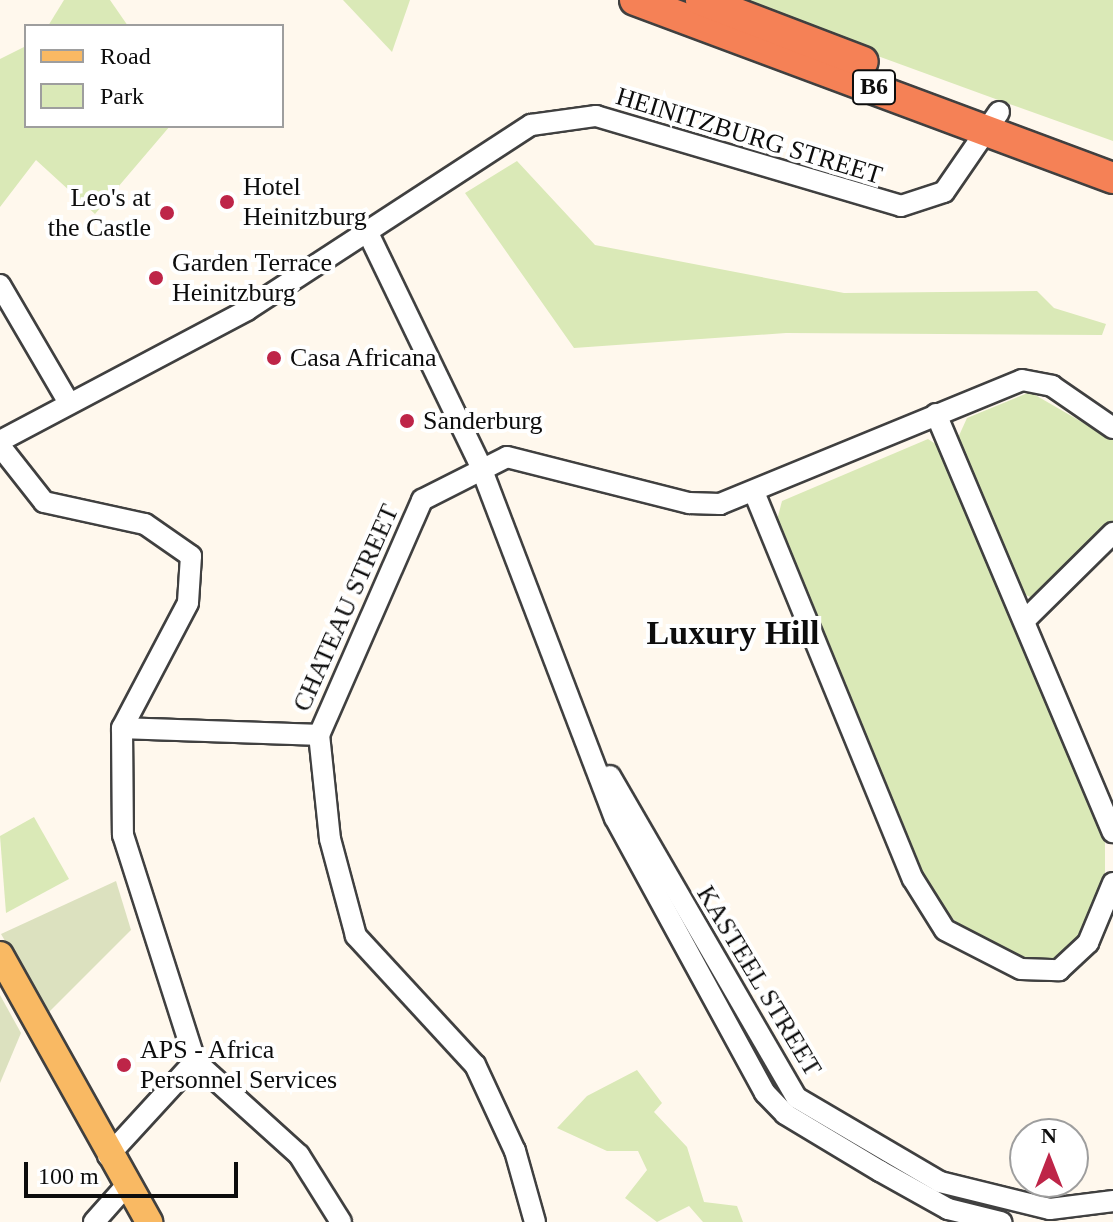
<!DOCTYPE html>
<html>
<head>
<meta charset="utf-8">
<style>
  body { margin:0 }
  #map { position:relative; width:1113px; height:1222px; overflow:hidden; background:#fff8ed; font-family:Georgia,serif }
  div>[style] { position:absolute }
  .green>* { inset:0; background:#dae9b7 }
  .cemetery>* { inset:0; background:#dce1bf }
  .roads { filter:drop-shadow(2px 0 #404040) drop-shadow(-2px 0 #404040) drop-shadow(0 2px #404040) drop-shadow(0 -2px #404040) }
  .minor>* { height:20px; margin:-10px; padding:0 10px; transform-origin:10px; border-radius:10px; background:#fff }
  .major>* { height:26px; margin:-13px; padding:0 13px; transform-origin:13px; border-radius:13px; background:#f9b963 }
  .highway>* { height:30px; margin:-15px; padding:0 15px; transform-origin:15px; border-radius:15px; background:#f58156 }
  .dots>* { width:22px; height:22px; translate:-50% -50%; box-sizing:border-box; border:4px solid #fff; border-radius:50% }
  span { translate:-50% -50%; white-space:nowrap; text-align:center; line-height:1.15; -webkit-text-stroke:8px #fff; paint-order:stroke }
  .shield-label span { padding:2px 6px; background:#fff; border:2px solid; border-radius:6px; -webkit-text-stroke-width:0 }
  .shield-label { font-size:24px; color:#0d0d0d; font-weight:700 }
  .street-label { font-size:26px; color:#0d0d0d }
  .poi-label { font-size:26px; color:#0d0d0d }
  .left { translate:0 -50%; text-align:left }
  .right { translate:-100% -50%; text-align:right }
  .district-label { font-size:34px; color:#0d0d0d; font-weight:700 }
  .legend { position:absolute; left:24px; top:24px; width:260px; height:104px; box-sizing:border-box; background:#fff; border:2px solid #9e9e9e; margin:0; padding:10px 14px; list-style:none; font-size:24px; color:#0d0d0d }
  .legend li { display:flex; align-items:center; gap:16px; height:40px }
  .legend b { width:40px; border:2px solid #9e9e9e }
  .north { position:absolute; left:1009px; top:1118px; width:80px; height:80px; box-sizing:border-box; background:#fff; border:2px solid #9e9e9e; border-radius:50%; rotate:0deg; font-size:22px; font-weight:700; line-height:32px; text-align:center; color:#0d0d0d }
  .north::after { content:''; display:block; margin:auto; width:28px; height:36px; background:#be2548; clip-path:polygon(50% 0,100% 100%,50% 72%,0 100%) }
  .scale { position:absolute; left:24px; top:1162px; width:214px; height:36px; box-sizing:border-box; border:4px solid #0d0d0d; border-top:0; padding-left:10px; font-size:24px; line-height:28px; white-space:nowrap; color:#0d0d0d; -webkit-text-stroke:6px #fff; paint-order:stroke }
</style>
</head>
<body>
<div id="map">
  <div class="green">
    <i style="clip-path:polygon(64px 0,110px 0,128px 26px,48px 26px)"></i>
    <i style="clip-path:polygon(343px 0,410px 0,392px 52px)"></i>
    <i style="clip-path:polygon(724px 0,1113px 0,1113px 141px,1001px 101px)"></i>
    <i style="clip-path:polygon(26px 46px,26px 126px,170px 126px,95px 214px,36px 160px,0 207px,0 59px)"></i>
    <i style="clip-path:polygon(517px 161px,595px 245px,844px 293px,1037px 291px,1054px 308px,1106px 324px,1102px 335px,786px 333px,574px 348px,465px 193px)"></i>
    <i style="clip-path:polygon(1030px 392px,1113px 440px,1113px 526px,1034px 599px,1022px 593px,957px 440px,967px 418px)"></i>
    <i style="clip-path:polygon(928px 439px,940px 447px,1105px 830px,1105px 888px,1070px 953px,1051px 963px,1028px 961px,960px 926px,925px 889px,776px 524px,782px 501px)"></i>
    <i style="clip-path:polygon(34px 817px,69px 879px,6px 913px,0 836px)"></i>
    <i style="clip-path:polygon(637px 1070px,662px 1103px,654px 1112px,687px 1147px,704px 1202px,737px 1206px,743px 1222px,703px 1222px,689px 1206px,657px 1222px,625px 1198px,647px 1170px,638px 1151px,607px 1151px,557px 1128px,587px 1096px)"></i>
  </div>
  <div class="cemetery">
    <i style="clip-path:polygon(116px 881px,131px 930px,47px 1014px,1px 934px)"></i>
    <i style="clip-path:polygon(0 995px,21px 1033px,0 1083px)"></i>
  </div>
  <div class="roads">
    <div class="minor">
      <i style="left:369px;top:235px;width:255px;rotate:64.2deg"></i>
      <i style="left:480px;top:465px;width:378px;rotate:69.1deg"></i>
      <i style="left:615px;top:818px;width:313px;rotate:61.4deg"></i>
      <i style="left:765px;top:1093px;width:29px;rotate:46deg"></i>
      <i style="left:785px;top:1114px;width:111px;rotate:31deg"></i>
      <i style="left:880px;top:1171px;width:78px;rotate:29.2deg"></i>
      <i style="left:948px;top:1209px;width:55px;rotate:13.8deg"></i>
      <i style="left:0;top:285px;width:137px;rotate:59.7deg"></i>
      <i style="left:936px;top:414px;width:454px;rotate:67.1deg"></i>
      <i style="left:0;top:441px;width:280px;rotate:-27.9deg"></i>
      <i style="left:247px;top:310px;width:339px;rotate:-33.1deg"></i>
      <i style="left:531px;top:125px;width:66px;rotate:-7.9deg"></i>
      <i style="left:596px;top:116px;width:318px;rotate:16.4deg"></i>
      <i style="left:901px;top:206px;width:45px;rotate:-18deg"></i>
      <i style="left:944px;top:192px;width:97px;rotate:-55.5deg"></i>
      <i style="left:0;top:446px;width:71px;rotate:51.8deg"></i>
      <i style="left:44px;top:502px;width:103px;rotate:12.3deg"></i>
      <i style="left:145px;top:524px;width:56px;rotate:34.8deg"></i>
      <i style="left:191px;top:556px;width:47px;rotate:93.7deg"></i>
      <i style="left:188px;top:603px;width:141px;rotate:117.8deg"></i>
      <i style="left:122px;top:728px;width:107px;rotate:89.5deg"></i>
      <i style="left:123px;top:835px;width:237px;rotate:72.3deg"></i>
      <i style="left:195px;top:1061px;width:140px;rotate:42.1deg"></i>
      <i style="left:299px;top:1155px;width:79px;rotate:57.9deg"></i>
      <i style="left:754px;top:492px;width:418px;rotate:67.7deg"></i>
      <i style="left:913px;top:879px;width:60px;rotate:57.9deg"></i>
      <i style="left:945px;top:930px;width:85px;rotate:27.2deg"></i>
      <i style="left:1021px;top:969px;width:38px;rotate:2deg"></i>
      <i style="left:1059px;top:970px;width:40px;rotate:-43deg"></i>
      <i style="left:1088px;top:943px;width:65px;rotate:-67.4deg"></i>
      <i style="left:1025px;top:620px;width:124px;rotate:-44.7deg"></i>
      <i style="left:122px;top:728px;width:197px;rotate:2deg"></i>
      <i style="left:610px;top:776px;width:372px;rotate:59.9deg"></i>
      <i style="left:797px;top:1098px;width:166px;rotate:30.4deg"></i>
      <i style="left:940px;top:1182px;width:113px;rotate:13.8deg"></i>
      <i style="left:1050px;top:1209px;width:64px;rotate:-7.2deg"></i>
      <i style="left:108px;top:1156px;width:129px;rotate:-47.5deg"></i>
      <i style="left:94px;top:1222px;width:48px;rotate:-48.4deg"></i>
      <i style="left:535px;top:1222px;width:74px;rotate:-105.7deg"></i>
      <i style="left:515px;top:1151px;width:95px;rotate:-114.9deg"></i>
      <i style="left:475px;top:1065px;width:176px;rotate:-132.7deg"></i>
      <i style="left:356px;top:936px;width:100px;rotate:-105deg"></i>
      <i style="left:330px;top:839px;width:105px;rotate:-96deg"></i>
      <i style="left:319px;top:735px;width:257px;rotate:-66.3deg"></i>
      <i style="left:422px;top:500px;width:95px;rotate:-26.8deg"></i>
      <i style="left:507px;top:457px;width:188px;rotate:14.2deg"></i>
      <i style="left:689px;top:503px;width:31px;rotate:2deg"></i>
      <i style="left:720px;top:504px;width:326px;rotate:-22.3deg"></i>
      <i style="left:1022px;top:380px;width:31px;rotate:11deg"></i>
      <i style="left:1052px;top:386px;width:74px;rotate:34.5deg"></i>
    </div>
    <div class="major">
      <i style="left:0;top:955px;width:306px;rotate:60.8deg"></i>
    </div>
    <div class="highway">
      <i style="left:635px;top:0;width:510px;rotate:20.42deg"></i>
      <i style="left:701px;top:0;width:173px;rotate:20.9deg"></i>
    </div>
  </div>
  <div class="dots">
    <i style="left:227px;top:202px;background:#be2548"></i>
    <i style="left:167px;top:213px;background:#be2548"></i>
    <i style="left:156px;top:278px;background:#be2548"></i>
    <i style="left:274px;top:358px;background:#be2548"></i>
    <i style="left:407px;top:421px;background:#be2548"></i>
    <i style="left:124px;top:1065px;background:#be2548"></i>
  </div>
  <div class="shield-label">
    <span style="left:874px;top:87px">B6</span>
  </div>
  <div class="street-label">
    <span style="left:749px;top:136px;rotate:17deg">HEINITZBURG STREET</span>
    <span style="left:346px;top:608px;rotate:-66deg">CHATEAU STREET</span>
    <span style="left:759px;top:981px;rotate:59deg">KASTEEL STREET</span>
  </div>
  <div class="poi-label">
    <span class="left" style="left:243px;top:202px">Hotel<br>Heinitzburg</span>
    <span class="right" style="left:151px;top:213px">Leo's at<br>the Castle</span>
    <span class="left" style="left:172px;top:278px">Garden Terrace<br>Heinitzburg</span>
    <span class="left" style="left:290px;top:358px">Casa Africana</span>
    <span class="left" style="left:423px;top:421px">Sanderburg</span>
    <span class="left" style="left:140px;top:1065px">APS - Africa<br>Personnel Services</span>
  </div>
  <div class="district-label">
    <span style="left:733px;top:633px">Luxury Hill</span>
  </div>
  <ul class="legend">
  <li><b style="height:10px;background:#f9b963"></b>Road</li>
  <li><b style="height:22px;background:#dae9b7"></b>Park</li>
  </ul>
  <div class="north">N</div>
  <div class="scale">100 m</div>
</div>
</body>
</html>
